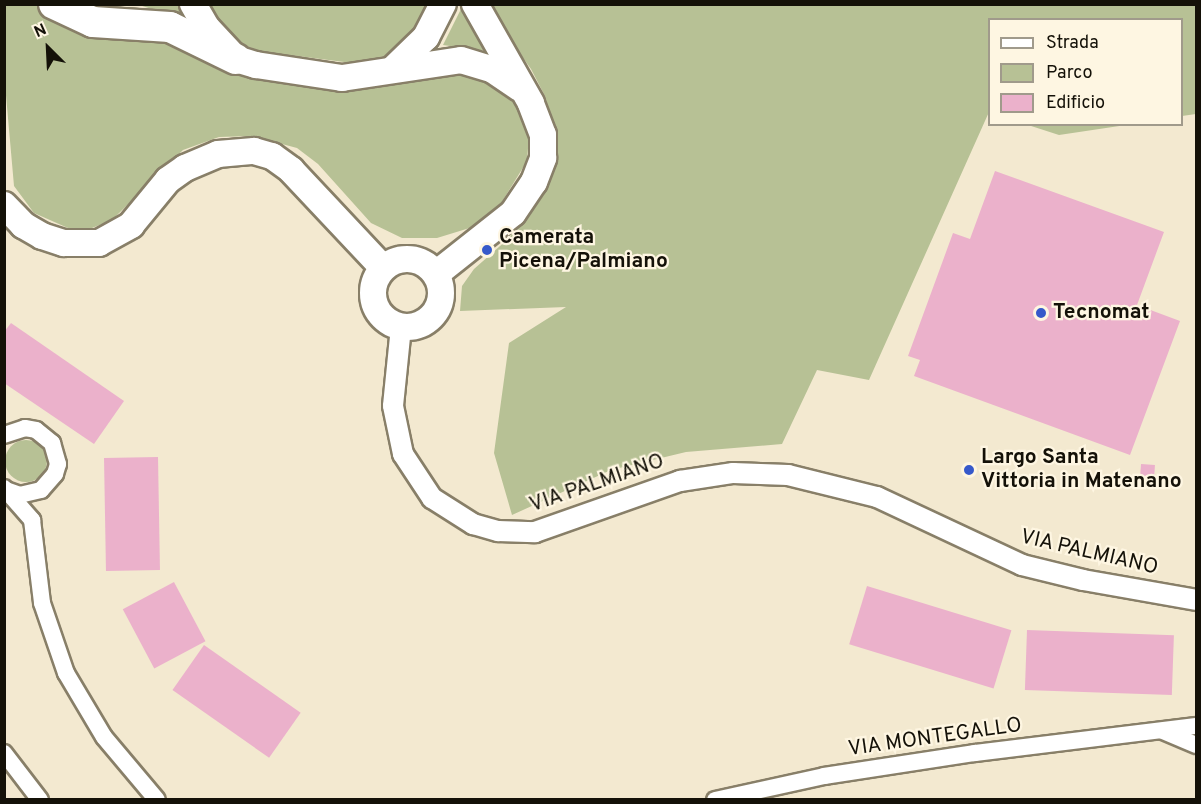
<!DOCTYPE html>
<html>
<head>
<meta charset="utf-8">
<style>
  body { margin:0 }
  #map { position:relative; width:1201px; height:804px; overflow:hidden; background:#f3e9d0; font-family:Overpass,sans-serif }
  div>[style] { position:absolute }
  .green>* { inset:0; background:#b7c195 }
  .round { border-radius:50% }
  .building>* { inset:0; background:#ebb1cb; transform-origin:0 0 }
  .roads { filter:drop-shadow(2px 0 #887f68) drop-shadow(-2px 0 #887f68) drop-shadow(0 2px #887f68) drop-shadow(0 -2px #887f68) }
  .minor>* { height:16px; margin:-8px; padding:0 8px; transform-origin:8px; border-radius:8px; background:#fff }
  .tertiary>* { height:20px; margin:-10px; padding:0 10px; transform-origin:10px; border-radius:10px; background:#fff }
  .primary>* { height:26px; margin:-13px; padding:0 13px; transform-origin:13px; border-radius:13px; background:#fff }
  .primary>.ring { margin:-13px; padding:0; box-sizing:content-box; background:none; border:26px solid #fff; border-radius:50% }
  .motorway>* { height:30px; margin:-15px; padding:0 15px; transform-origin:15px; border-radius:15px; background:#fff }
  .dots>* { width:16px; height:16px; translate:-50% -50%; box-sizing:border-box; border:3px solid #fef6e2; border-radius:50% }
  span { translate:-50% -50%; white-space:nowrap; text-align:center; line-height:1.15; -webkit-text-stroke:4.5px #fef6e2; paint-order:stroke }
  .poi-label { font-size:21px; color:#141108; font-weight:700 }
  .left { translate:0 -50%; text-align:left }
  .street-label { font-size:21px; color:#141108 }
  .frame { position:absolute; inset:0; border:6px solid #141108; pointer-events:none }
  .legend { position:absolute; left:988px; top:18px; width:195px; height:108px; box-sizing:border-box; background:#fef6e2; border:2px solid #a09a8b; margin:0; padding:8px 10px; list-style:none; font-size:18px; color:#141108 }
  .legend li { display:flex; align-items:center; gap:12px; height:30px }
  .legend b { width:30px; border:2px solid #a09a8b }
  .north { position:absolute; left:18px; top:18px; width:60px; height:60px; -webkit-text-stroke:4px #fef6e2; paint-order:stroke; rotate:336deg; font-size:16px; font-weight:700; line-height:24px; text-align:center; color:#141108 }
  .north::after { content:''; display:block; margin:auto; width:21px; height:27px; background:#141108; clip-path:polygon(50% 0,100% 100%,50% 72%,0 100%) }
</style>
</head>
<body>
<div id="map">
  <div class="green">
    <i style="clip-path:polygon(4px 5px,36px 5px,65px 28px,82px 33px,158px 36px,227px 68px,292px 85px,363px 88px,432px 72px,479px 73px,510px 92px,529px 136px,527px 161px,497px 210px,476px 226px,437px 238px,402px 238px,371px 223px,318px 164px,297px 148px,252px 136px,219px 137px,183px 150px,112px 220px,87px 230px,68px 228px,34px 213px,14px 186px,5px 84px)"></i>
    <i style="clip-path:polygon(139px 5px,184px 5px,194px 26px,178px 17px)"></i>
    <i style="clip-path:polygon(203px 5px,433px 5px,425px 23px,391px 58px,360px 64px,258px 51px,236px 41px)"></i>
    <i style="clip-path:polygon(463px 5px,493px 52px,443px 45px)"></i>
    <i style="clip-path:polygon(485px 5px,1196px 5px,1196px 114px,1182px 116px,1182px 20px,990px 20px,989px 112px,869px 380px,817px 370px,782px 444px,686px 452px,611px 470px,512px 515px,494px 453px,509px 343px,566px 307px,460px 311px,462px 286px,474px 269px,508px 239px,531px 209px,554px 137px,545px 96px,531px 69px)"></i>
    <i style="clip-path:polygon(1028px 125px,1126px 125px,1059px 135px)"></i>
    <i class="round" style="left:5px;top:440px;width:42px;height:42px"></i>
  </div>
  <div class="building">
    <i style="clip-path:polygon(995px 171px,1164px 232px,1137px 305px,1180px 321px,1130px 455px,914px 376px,920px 360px,908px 356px,953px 233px,970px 239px)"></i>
    <i style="clip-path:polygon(11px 323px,124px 401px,94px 444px,4px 383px,4px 332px)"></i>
    <i style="left:158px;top:457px;width:113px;height:54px;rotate:89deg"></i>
    <i style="left:1141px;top:464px;width:14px;height:16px;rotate:4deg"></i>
    <i style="left:174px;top:582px;width:67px;height:58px;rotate:62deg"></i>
    <i style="left:867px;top:586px;width:151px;height:61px;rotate:17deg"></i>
    <i style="left:1027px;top:630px;width:147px;height:60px;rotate:2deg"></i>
    <i style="left:204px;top:645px;width:118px;height:55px;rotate:35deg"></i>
  </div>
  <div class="roads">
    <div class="minor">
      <i style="left:4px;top:435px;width:22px;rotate:-18deg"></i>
      <i style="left:25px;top:428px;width:11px;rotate:10deg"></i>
      <i style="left:36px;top:430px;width:21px;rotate:39deg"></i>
      <i style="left:52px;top:443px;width:22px;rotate:74deg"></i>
      <i style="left:58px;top:464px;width:10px;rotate:107deg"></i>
      <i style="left:55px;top:474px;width:21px;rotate:131deg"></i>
      <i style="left:41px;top:490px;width:22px;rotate:167deg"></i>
      <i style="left:20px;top:495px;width:12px;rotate:-160deg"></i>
      <i style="left:4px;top:488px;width:43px;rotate:48.8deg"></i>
      <i style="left:32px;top:520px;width:84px;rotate:83.1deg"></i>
      <i style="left:42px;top:603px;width:74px;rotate:71.1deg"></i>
      <i style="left:66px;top:673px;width:74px;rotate:59.3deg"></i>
      <i style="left:104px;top:737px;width:82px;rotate:49.9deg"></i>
      <i style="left:1163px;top:731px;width:36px;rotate:23deg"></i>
      <i style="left:4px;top:753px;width:59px;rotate:52.5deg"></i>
      <i style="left:715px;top:800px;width:112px;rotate:-12.4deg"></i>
      <i style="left:824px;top:776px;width:153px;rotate:-8.7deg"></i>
      <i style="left:975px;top:753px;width:223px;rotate:-7deg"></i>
    </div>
    <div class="tertiary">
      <i style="left:401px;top:327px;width:79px;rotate:95.8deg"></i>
      <i style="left:393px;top:406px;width:49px;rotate:78.2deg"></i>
      <i style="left:403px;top:454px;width:53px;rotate:56.6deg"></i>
      <i style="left:432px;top:498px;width:49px;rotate:32.4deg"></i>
      <i style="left:473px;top:524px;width:26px;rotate:16deg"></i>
      <i style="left:498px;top:531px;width:37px;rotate:2deg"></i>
      <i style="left:535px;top:532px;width:154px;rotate:-19.4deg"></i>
      <i style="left:680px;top:481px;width:54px;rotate:-8.6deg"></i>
      <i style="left:733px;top:473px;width:55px;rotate:2.1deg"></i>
      <i style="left:788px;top:475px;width:92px;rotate:13.9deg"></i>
      <i style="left:877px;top:497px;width:160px;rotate:25.1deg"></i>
      <i style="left:1022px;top:565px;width:63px;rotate:13.8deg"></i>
      <i style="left:1083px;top:580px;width:115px;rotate:10deg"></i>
    </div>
    <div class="primary">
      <i style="left:193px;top:4px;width:28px;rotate:60deg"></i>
      <i style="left:207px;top:28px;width:42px;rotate:46.9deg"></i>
      <i style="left:236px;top:59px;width:21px;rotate:17deg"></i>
      <i style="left:256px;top:65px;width:87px;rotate:8.6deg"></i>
      <i style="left:342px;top:78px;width:120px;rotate:-8.6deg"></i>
      <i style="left:461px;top:60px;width:34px;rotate:17deg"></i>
      <i style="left:493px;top:70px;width:32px;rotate:34deg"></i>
      <i style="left:393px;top:69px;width:46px;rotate:-44.1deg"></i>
      <i style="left:426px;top:37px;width:37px;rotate:-63deg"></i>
      <i style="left:4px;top:205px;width:28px;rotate:46deg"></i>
      <i style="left:23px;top:225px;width:22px;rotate:30deg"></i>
      <i style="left:42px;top:236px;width:23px;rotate:18deg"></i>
      <i style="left:64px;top:243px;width:35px"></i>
      <i style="left:99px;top:243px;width:37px;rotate:-29deg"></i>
      <i style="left:131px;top:225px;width:58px;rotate:-50.6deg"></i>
      <i style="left:168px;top:180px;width:21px;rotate:-35deg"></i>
      <i style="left:185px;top:168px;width:36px;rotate:-23deg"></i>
      <i style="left:218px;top:154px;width:36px;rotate:-5deg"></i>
      <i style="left:254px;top:151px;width:19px;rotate:16deg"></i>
      <i style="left:272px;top:156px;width:24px;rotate:36deg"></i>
      <i style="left:291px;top:170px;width:134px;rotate:46.8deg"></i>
      <i class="ring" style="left:373px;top:259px;width:42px;height:42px"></i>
      <i style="left:436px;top:274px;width:98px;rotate:-38.4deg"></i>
      <i style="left:513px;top:213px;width:37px;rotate:-56deg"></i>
      <i style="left:534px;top:182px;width:26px;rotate:-69deg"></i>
      <i style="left:543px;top:158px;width:23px;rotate:-90deg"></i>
      <i style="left:543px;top:135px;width:34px;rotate:-111deg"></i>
      <i style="left:531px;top:103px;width:114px;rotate:-119.5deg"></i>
    </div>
    <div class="motorway">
      <i style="left:54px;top:4px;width:43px;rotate:24.8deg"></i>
      <i style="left:93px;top:22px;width:77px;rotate:3.7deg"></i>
      <i style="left:170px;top:27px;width:73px;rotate:25.9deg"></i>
    </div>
  </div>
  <div class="dots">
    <i style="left:487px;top:250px;background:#3659ca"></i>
    <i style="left:1041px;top:313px;background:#3659ca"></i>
    <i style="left:969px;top:470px;background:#3659ca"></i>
  </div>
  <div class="poi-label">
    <span class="left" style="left:499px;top:250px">Camerata<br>Picena/Palmiano</span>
    <span class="left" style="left:1053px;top:313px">Tecnomat</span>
    <span class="left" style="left:981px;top:470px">Largo Santa<br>Vittoria in Matenano</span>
  </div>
  <div class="street-label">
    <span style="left:597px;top:484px;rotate:-19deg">VIA PALMIANO</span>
    <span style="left:1089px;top:553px;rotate:13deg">VIA PALMIANO</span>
    <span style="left:935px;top:738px;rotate:-8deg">VIA MONTEGALLO</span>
  </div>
  <div class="frame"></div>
  <ul class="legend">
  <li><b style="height:8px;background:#fff"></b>Strada</li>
  <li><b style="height:16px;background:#b7c195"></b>Parco</li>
  <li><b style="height:16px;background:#ebb1cb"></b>Edificio</li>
  </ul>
  <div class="north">N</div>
</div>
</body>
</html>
